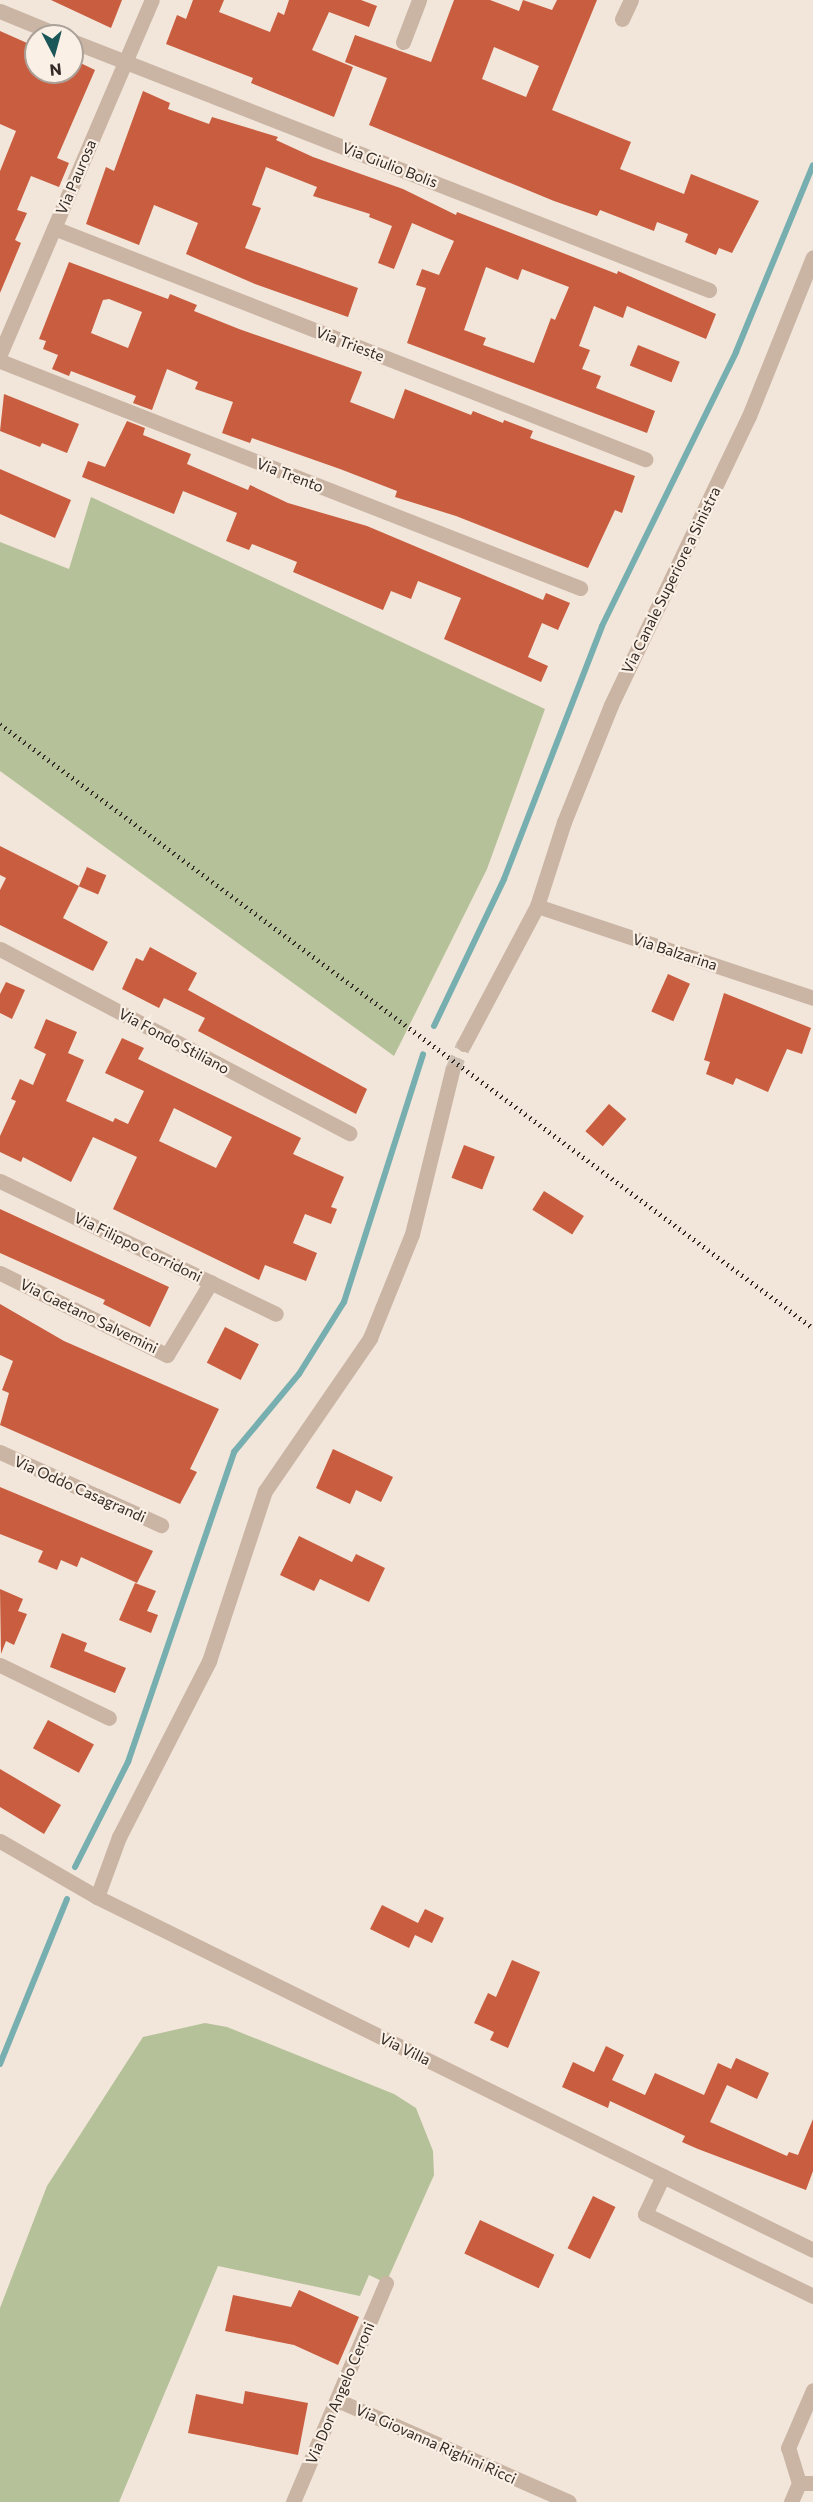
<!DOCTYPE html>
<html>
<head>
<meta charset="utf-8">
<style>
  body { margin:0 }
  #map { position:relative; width:813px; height:2502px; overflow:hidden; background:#f2e5d9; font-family:Commissioner,sans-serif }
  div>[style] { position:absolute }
  .green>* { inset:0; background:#b5c199 }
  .stream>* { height:6px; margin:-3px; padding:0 3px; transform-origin:3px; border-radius:3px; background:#77afb0 }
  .building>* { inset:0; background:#c95d3f; transform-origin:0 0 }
  .minor-tunnel>* { height:15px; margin-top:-7.5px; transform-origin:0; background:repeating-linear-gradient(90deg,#ccc0b5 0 15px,transparent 0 23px) }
  .minor>* { height:15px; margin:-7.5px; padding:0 7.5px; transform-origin:7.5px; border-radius:7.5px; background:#cab5a5 }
  .rail>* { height:4.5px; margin-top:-2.25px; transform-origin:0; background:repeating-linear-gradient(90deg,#352b26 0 1.5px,transparent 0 6px) }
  span { translate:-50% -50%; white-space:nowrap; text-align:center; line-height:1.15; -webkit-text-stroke:4.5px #faf0e5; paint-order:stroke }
  .street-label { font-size:15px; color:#352b26 }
  .north { position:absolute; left:24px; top:24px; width:60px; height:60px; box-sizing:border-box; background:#faf0e5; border:2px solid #aba199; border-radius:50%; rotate:174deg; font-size:16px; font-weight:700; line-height:24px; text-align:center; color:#352b26 }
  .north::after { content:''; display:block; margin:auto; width:21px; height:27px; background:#1b5658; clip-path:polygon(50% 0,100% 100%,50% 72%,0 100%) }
</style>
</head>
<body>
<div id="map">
  <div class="green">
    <i style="clip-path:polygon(91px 497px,545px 709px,487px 869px,394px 1056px,0 771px,0 542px,69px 569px)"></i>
    <i style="clip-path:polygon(205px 2023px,227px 2027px,394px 2094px,416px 2108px,433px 2151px,434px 2175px,386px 2283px,369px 2275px,360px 2296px,218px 2266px,119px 2502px,0 2502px,0 2308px,47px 2186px,143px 2037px)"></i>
  </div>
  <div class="stream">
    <i style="left:434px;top:1026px;width:163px;rotate:-64.5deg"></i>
    <i style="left:504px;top:879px;width:271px;rotate:-68.8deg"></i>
    <i style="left:602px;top:626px;width:305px;rotate:-63.9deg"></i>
    <i style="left:736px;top:352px;width:202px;rotate:-67.6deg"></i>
    <i style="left:75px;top:1867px;width:118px;rotate:-63.2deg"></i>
    <i style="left:128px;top:1762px;width:328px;rotate:-71.1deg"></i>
    <i style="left:234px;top:1452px;width:102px;rotate:-50.2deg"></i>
    <i style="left:299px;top:1374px;width:85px;rotate:-58deg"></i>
    <i style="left:344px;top:1302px;width:260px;rotate:-72.3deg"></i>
    <i style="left:0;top:2064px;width:178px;rotate:-67.9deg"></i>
  </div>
  <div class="building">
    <i style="clip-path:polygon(51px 0,122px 0,111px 28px)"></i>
    <i style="clip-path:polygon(193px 0,224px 0,219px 12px,270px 32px,278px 12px,284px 15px,289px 0,361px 0,377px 6px,369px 27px,329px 12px,312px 50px,353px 67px,334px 117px,251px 83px,253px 78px,166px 44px,177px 15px,186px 19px)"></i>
    <i style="clip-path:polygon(evenodd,454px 0,490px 0,519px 11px,523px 0,552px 10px,557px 0,597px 0,552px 110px,631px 142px,620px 169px,684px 194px,691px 174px,759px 201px,732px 253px,719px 248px,716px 255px,685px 242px,688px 234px,657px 222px,654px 231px,600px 210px,597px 216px,554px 201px,369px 125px,387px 78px,345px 62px,355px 35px,431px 62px,454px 0,494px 47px,539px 66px,526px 97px,482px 79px,494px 47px)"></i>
    <i style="clip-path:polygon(0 31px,36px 47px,36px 72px,72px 72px,72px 59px,95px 70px,57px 158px,69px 163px,59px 187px,31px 176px,17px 210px,27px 213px,15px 240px,21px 243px,0 293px,0 171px,16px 131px,0 124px)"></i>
    <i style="clip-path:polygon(evenodd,143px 91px,170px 103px,168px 109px,209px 124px,212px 117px,278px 137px,276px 140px,313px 157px,403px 189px,456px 215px,457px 212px,617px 274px,618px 271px,716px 314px,706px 339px,627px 306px,623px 318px,594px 306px,579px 346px,590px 350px,582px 369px,601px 376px,596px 388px,655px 411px,647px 433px,407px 343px,426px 288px,416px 285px,422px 269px,439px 275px,454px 241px,412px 223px,394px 269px,378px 263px,392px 226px,369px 217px,370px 214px,313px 196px,317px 187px,266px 167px,252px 205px,261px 208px,245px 248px,358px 288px,348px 317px,255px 284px,186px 254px,198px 223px,154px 205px,139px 245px,86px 224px,106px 167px,114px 171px,143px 91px,486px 267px,518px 280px,522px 269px,569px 287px,555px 320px,551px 318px,534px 363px,483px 345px,486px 338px,464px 330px,486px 267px)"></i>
    <i style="clip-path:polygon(evenodd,69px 262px,168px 299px,170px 294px,197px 305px,194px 311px,239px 329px,362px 372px,350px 402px,394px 419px,405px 389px,471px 415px,473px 411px,503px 423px,504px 420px,533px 431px,530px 438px,635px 476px,622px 513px,615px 510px,588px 568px,456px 516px,395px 497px,397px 491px,340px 469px,252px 438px,250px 443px,222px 433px,233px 402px,195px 389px,198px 382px,167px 369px,152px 410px,133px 403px,136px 396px,71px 371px,69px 376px,52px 369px,58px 355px,43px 349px,46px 341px,39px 339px,69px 262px,109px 299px,142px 312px,128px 348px,91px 333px,103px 300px,109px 299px)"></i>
    <i style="left:638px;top:345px;width:45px;height:22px;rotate:22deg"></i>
    <i style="clip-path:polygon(4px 394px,79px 424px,67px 453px,42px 443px,40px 447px,0 431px)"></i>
    <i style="clip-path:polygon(127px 421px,145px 428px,143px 435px,191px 454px,187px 464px,248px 490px,250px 485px,288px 503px,367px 526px,543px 600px,546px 593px,570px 603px,558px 630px,542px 623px,528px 657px,548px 666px,541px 682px,444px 639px,461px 598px,418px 581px,411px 599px,391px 591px,383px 610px,293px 572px,297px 562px,252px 544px,249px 550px,226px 541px,237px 513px,183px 491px,174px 514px,82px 477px,88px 461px,105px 467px)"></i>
    <i style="clip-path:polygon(0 469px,71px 500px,55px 538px,0 514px)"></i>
    <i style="clip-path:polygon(0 846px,79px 886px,63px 918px,108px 942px,93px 971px,0 925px,0 890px,6px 878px,0 875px)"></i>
    <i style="left:87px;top:867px;width:21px;height:21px;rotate:23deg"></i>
    <i style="clip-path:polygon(150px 947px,197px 973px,188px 990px,367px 1089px,356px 1114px,198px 1031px,205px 1018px,164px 998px,159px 1008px,122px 989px,136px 958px,143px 961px)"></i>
    <i style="left:668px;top:974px;width:24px;height:41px;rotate:24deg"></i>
    <i style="clip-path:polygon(6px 982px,25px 990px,12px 1019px,0 1013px,0 994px)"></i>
    <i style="clip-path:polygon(724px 993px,811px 1028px,802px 1054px,787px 1049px,768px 1092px,736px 1078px,733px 1085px,706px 1074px,710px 1062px,704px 1060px)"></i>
    <i style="clip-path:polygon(evenodd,46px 1019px,77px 1032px,68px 1053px,84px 1060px,66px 1101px,113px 1122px,115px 1118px,128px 1124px,144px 1091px,105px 1073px,122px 1038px,144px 1048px,138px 1059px,301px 1138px,293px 1154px,344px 1177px,331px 1207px,337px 1209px,331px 1224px,305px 1214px,293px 1243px,317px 1253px,306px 1281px,265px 1265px,259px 1280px,113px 1209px,137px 1157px,93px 1137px,71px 1182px,23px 1157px,21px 1162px,0 1152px,0 1136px,16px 1101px,11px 1099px,20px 1079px,33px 1085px,46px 1054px,34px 1048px,46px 1019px,174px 1108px,232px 1137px,216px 1168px,159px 1141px,174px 1108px)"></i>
    <i style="left:609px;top:1104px;width:23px;height:36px;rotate:41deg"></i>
    <i style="left:464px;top:1145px;width:33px;height:35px;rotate:21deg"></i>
    <i style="left:544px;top:1191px;width:47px;height:22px;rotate:32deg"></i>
    <i style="clip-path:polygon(0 1209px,169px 1287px,150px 1327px,103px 1304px,105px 1300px,0 1253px)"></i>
    <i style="clip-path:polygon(0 1304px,64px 1341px,219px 1409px,190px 1469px,197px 1472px,180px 1504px,0 1425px,9px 1393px,2px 1390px,13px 1361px,0 1355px)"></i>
    <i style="left:225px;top:1327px;width:38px;height:40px;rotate:27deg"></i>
    <i style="clip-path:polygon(333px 1449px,393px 1477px,381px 1502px,356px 1490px,350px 1504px,316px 1488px)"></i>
    <i style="clip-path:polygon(0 1487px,153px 1551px,137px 1583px,81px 1557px,77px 1567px,61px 1560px,57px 1570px,38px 1562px,43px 1551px,0 1534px)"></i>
    <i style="clip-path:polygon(299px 1536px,352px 1562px,356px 1554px,385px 1568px,369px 1602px,320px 1579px,314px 1591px,280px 1575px)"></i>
    <i style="clip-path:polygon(135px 1583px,156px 1591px,147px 1611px,158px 1615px,151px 1633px,119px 1620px)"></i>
    <i style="clip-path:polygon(0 1589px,23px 1599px,18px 1611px,27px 1614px,14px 1645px,6px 1641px,1px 1654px)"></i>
    <i style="clip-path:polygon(62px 1633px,87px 1643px,84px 1651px,126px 1668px,115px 1693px,50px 1667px)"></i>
    <i style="left:48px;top:1720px;width:52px;height:32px;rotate:28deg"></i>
    <i style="clip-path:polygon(0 1769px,61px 1805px,44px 1834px,0 1807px)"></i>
    <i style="clip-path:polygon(382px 1905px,418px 1923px,425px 1909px,444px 1918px,432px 1943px,415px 1935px,409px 1948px,370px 1929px)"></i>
    <i style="clip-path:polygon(512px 1960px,540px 1972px,508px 2048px,490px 2040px,494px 2032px,474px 2023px,488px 1993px,496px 1997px)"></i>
    <i style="clip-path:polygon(606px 2046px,624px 2055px,612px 2080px,645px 2095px,655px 2073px,704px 2095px,718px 2063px,731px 2069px,736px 2058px,769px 2073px,757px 2099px,727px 2085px,710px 2122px,787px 2156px,789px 2152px,798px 2155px,813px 2119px,813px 2171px,806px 2190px,698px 2149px,682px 2142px,685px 2136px,610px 2101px,608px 2108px,562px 2087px,573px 2062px,594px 2072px)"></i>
    <i style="left:593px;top:2196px;width:25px;height:58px;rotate:26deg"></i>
    <i style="left:480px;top:2220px;width:82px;height:37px;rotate:25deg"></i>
    <i style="clip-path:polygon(299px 2290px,359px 2317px,338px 2365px,294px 2345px,225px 2331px,233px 2295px,291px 2307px)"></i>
    <i style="clip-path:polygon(245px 2391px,308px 2403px,298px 2455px,188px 2433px,196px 2394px,243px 2404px)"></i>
  </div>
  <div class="minor-tunnel">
    <i style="left:452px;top:1071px;width:30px;rotate:-66deg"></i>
  </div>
  <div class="minor">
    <i style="left:0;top:11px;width:66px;rotate:22.3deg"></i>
    <i style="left:622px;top:19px;width:21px;rotate:-65deg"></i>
    <i style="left:72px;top:41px;width:684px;rotate:21.35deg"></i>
    <i style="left:403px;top:42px;width:45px;rotate:-69.1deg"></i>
    <i style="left:54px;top:228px;width:635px;rotate:21.35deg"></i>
    <i style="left:0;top:354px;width:385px;rotate:-66.8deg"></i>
    <i style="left:0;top:361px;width:623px;rotate:21.37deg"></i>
    <i style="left:537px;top:906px;width:291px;rotate:18.4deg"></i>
    <i style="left:0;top:949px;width:395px;rotate:27.8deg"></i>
    <i style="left:464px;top:1044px;width:156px;rotate:-62.1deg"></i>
    <i style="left:537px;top:906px;width:88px;rotate:-72.2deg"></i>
    <i style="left:564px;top:822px;width:126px;rotate:-68.1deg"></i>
    <i style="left:611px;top:705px;width:320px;rotate:-64.5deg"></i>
    <i style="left:749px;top:416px;width:171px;rotate:-68.1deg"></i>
    <i style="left:0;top:1181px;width:306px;rotate:25.7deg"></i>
    <i style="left:0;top:1273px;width:186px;rotate:26.2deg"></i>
    <i style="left:167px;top:1355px;width:85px;rotate:-58.9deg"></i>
    <i style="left:0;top:1452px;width:177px;rotate:24.4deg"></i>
    <i style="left:0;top:1665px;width:121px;rotate:25.9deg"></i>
    <i style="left:0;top:1841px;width:112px;rotate:30deg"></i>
    <i style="left:97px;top:1897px;width:798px;rotate:26.24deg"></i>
    <i style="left:97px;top:1897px;width:64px;rotate:-69.9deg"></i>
    <i style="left:119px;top:1837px;width:198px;rotate:-62.9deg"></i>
    <i style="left:209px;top:1661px;width:179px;rotate:-71.8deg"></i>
    <i style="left:265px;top:1491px;width:186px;rotate:-55.5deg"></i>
    <i style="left:370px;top:1338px;width:112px;rotate:-68deg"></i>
    <i style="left:412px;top:1234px;width:168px;rotate:-76.2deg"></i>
    <i style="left:663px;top:2176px;width:42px;rotate:115.3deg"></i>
    <i style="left:645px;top:2214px;width:187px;rotate:26deg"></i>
    <i style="left:337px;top:2400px;width:253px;rotate:23.7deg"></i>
    <i style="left:799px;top:2483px;width:37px;rotate:-107deg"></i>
    <i style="left:788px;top:2448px;width:63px;rotate:-66.7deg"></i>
    <i style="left:293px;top:2502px;width:238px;rotate:-67deg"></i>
    <i style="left:791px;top:2502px;width:21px;rotate:-67deg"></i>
    <i style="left:799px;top:2483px;width:14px"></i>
  </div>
  <div class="rail">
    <i style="left:0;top:724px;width:1013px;rotate:36.61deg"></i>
  </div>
  <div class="street-label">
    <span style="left:390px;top:165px;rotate:21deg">Via Giulio Bolis</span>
    <span style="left:76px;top:177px;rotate:-67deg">Via Paurosa</span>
    <span style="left:350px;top:344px;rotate:21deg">Via Trieste</span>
    <span style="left:290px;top:475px;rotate:21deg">Via Trento</span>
    <span style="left:671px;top:580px;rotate:-64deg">Via Canale Superiore a Sinistra</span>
    <span style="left:675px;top:952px;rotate:18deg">Via Balzarina</span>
    <span style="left:174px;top:1041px;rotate:28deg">Via Fondo Stiliano</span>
    <span style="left:138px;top:1247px;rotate:26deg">Via Filippo Corridoni</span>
    <span style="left:89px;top:1316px;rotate:26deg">Via Gaetano Salvemini</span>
    <span style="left:80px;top:1489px;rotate:24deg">Via Oddo Casagrandi</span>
    <span style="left:405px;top:2049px;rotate:26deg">Via Villa</span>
    <span style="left:340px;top:2393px;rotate:-67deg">Via Don Angelo Ceroni</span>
    <span style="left:436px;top:2444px;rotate:24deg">Via Giovanna Righini Ricci</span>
  </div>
  <div class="north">N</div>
</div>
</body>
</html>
